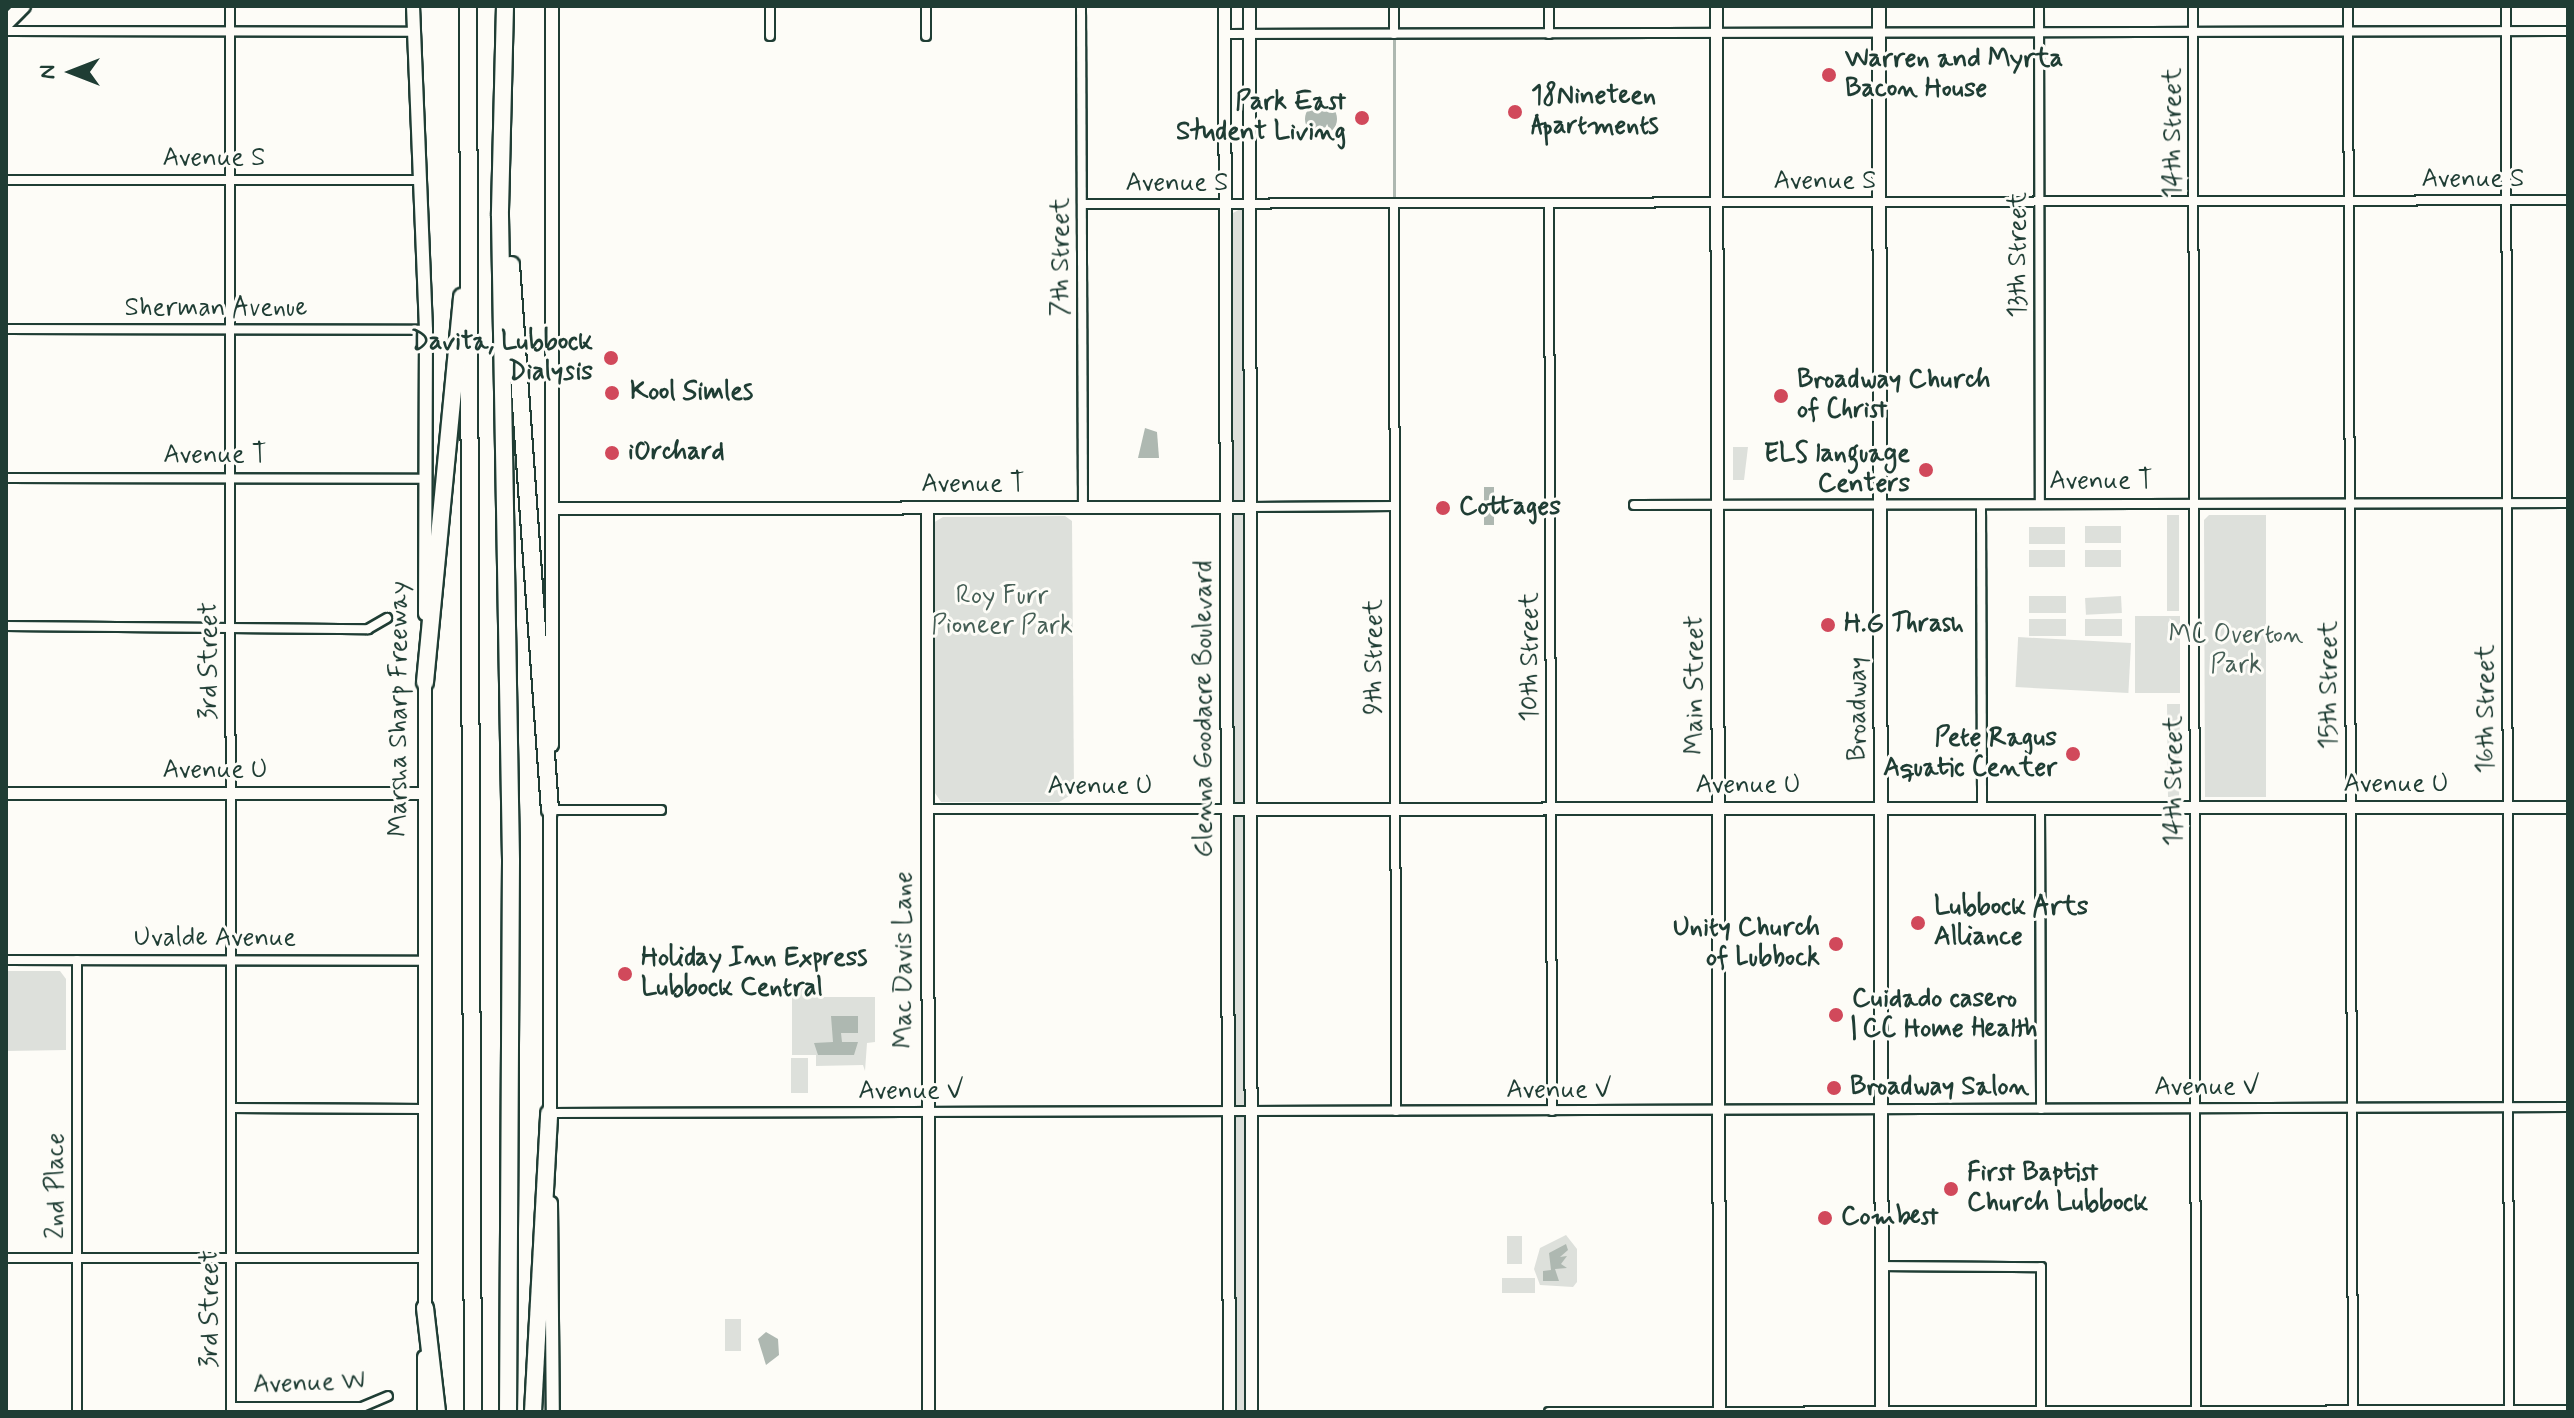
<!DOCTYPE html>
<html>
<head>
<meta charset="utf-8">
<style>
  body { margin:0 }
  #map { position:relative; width:2574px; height:1418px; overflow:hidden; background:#fdfcf7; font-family:Mynerve,sans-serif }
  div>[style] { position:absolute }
  .green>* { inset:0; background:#dde0db; transform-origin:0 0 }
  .water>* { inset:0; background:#aeb8b1; transform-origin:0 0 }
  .round { border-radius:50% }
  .stream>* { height:3px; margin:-1.5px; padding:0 1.5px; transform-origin:1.5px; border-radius:1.5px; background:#aeb8b1 }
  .roads { filter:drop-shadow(2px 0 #1f3d34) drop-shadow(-2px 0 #1f3d34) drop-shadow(0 2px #1f3d34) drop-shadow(0 -2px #1f3d34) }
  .minor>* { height:8px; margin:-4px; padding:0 4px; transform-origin:4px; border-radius:4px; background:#fdfcf7 }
  .tertiary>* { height:11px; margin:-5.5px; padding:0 5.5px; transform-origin:5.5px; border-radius:5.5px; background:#fdfcf7 }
  .secondary>* { height:12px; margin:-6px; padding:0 6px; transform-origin:6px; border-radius:6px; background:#fdfcf7 }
  .trunk>* { height:14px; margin:-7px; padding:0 7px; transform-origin:7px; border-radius:7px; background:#fdfcf7 }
  .motorway>* { height:16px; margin:-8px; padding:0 8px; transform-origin:8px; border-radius:8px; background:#fdfcf7 }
  .dots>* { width:22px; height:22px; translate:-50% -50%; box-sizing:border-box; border:4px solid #fdfcf7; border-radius:50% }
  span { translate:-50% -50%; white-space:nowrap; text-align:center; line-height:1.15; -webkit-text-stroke:6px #fdfcf7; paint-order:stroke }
  .poi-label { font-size:26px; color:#1f3d34; font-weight:700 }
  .left { translate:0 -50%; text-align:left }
  .right { translate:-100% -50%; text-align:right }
  .street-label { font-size:26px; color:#1f3d34 }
  .park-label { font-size:26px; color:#455e55 }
  .frame { position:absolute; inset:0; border:8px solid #1f3d34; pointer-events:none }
  .north { position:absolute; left:32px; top:32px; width:80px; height:80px; -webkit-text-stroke:6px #fdfcf7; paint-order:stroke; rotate:270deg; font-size:22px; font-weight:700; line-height:32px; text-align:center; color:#1f3d34 }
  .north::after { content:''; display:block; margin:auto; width:28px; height:36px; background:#1f3d34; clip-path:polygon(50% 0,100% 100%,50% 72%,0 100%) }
</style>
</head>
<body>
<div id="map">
  <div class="green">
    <i style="clip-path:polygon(1242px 208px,1246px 211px,1249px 783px,1244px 830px,1246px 1412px,1232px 1412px,1233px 213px)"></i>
    <i style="clip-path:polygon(1733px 447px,1748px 447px,1744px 480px,1733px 480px)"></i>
    <i style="left:2167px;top:515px;width:12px;height:96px"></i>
    <i style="clip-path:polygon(2209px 515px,2266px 515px,2266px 797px,2205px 797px,2204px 520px)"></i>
    <i style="clip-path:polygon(1065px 516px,1072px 521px,1074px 793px,1059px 802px,941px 802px,933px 790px,933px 523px,943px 517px)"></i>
    <i style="left:2121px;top:526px;width:17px;height:36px;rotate:90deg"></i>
    <i style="left:2029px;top:527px;width:36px;height:17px"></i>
    <i style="left:2029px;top:550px;width:36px;height:17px"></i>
    <i style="left:2085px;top:550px;width:36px;height:17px"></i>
    <i style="left:2066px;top:596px;width:17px;height:37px;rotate:90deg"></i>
    <i style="left:2121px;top:596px;width:17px;height:36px;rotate:87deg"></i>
    <i style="left:2135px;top:616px;width:45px;height:77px"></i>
    <i style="left:2066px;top:619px;width:17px;height:37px;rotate:90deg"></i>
    <i style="left:2122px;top:619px;width:17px;height:37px;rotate:90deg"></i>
    <i style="left:2131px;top:643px;width:50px;height:113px;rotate:93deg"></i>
    <i style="clip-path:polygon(2167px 704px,2180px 704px,2179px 797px,2168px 797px)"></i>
    <i style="clip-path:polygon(6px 971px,60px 971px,66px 979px,66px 1050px,6px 1051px)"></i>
    <i style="clip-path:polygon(811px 987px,812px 997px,875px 997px,875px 1042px,867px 1043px,865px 1071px,863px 1065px,816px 1066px,816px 1055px,792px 1055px,792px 988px)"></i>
    <i style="left:791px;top:1058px;width:17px;height:35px"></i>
    <i style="clip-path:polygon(1566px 1235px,1577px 1249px,1577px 1282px,1573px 1287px,1540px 1285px,1534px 1269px,1540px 1248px)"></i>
    <i style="left:1507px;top:1236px;width:15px;height:28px"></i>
    <i style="left:1502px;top:1278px;width:33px;height:15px"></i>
    <i style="left:725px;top:1319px;width:16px;height:32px"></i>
  </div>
  <div class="water">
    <i class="round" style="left:1305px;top:103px;width:32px;height:32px"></i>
    <i style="clip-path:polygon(1145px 428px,1157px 432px,1159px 458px,1138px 458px)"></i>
    <i style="left:1484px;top:487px;width:10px;height:38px"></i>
    <i style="clip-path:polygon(831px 1016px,858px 1016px,858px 1033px,841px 1033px,842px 1042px,858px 1042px,854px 1055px,818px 1055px,814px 1043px,833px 1042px)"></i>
    <i style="clip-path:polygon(1566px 1244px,1568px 1250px,1560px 1257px,1567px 1256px,1561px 1264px,1567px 1268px,1555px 1269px,1559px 1281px,1543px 1281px,1543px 1271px,1551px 1270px,1549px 1253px)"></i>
    <i style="clip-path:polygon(766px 1332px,778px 1339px,779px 1355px,766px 1365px,758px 1339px)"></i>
  </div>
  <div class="stream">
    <i style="left:1394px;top:35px;width:165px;rotate:90deg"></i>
  </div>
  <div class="roads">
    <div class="minor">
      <i style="left:230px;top:6px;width:1406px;rotate:89.96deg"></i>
      <i style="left:770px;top:6px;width:30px;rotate:90deg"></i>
      <i style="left:926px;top:6px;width:30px;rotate:90deg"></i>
      <i style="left:1081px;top:6px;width:501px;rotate:89.77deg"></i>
      <i style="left:1394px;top:6px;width:28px;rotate:90deg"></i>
      <i style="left:1549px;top:6px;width:28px;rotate:90deg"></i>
      <i style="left:2039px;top:6px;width:498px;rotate:89.9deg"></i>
      <i style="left:2193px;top:6px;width:1406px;rotate:89.88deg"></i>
      <i style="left:2348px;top:6px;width:1406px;rotate:89.8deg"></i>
      <i style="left:2506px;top:6px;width:1406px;rotate:89.88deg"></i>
      <i style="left:6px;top:31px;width:408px;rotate:0.1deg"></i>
      <i style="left:1224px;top:34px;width:1344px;rotate:-0.13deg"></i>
      <i style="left:6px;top:180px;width:415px"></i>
      <i style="left:1394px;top:203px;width:908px;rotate:89.87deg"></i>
      <i style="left:1549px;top:203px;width:908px;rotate:89.81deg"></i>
      <i style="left:1082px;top:204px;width:1486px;rotate:-0.15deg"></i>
      <i style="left:6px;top:329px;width:420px;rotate:0.1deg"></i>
      <i style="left:6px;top:478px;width:419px;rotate:0.1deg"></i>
      <i style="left:1634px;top:505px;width:934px;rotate:-0.12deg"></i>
      <i style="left:1981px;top:505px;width:303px;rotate:89.8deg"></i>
      <i style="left:1251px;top:507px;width:144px;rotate:-0.4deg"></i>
      <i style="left:6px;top:626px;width:362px;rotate:0.5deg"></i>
      <i style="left:368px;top:629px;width:22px;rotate:-30deg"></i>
      <i style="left:2040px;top:807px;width:302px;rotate:89.8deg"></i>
      <i style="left:927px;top:809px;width:300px"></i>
      <i style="left:550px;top:810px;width:111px"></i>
      <i style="left:6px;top:960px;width:418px;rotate:0.1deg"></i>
      <i style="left:231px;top:1108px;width:194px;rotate:0.3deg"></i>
      <i style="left:549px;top:1113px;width:2019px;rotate:-0.17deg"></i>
      <i style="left:6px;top:1258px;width:418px"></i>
      <i style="left:1881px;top:1266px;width:160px;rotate:0.4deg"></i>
      <i style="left:2041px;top:1267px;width:145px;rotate:90deg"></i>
      <i style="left:231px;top:1407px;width:131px"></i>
      <i style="left:362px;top:1407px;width:28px;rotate:-23deg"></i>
      <i style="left:77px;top:1412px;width:452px;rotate:-90deg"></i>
      <i style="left:1549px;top:1412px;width:1019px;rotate:-0.11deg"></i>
    </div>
    <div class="tertiary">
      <i style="left:1224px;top:6px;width:1406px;rotate:89.8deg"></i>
      <i style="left:1249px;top:6px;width:1406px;rotate:89.92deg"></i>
      <i style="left:1716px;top:6px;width:1406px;rotate:89.88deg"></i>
      <i style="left:927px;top:507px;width:905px;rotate:89.94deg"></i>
      <i style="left:552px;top:508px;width:699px;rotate:-0.08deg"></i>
      <i style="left:6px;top:793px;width:418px"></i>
      <i style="left:1227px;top:809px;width:1341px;rotate:-0.09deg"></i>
    </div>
    <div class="secondary">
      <i style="left:413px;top:6px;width:324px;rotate:87.7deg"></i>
      <i style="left:426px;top:330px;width:284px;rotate:90.2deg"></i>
      <i style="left:1879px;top:6px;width:1406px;rotate:89.88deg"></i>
      <i style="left:552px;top:745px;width:739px;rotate:-90deg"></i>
      <i style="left:550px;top:1121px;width:318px;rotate:-90deg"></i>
      <i style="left:551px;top:1203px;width:209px;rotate:89.5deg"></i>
      <i style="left:425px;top:1314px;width:637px;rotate:-90deg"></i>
      <i style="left:424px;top:1412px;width:55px;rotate:-90deg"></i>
    </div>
    <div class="trunk">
      <i style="left:6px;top:23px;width:24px;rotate:-45deg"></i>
    </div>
    <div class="motorway">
      <i style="left:468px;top:6px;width:1406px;rotate:89.8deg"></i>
      <i style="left:505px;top:6px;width:210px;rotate:91.4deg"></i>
      <i style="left:500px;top:216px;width:645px;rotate:89.02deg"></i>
      <i style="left:511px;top:861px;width:551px;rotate:90.31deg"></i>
      <i style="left:511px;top:265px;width:546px;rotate:85.91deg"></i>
      <i style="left:425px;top:682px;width:387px;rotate:-84.5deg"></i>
      <i style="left:425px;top:1308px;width:105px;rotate:83.4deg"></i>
      <i style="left:533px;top:1412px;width:299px;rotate:-86.9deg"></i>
    </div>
  </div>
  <div class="dots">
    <i style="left:1829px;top:75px;background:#d1495b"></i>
    <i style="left:1515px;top:112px;background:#d1495b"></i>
    <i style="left:1362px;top:118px;background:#d1495b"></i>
    <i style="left:611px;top:358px;background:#d1495b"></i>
    <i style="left:612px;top:393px;background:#d1495b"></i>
    <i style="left:1781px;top:396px;background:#d1495b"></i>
    <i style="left:612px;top:453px;background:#d1495b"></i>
    <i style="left:1926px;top:470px;background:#d1495b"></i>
    <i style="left:1443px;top:508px;background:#d1495b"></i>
    <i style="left:1828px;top:625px;background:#d1495b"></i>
    <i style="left:2073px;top:754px;background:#d1495b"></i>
    <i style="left:1918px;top:923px;background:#d1495b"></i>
    <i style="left:1836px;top:944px;background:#d1495b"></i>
    <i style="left:625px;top:974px;background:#d1495b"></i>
    <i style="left:1836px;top:1015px;background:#d1495b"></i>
    <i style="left:1834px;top:1088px;background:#d1495b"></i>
    <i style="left:1951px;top:1189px;background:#d1495b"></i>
    <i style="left:1825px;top:1218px;background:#d1495b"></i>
  </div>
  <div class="poi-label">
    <span class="left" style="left:1845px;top:75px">Warren and Myrta<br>Bacon House</span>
    <span class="left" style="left:1531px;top:112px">18Nineteen<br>Apartments</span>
    <span class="right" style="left:1346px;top:118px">Park East<br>Student Living</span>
    <span class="right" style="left:593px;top:358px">Davita, Lubbock<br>Dialysis</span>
    <span class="left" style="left:1797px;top:396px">Broadway Church<br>of Christ</span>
    <span class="left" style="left:630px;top:393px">Kool Simles</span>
    <span class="left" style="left:628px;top:453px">iOrchard</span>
    <span class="right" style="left:1910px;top:470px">ELS language<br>Centers</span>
    <span class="left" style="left:1459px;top:508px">Cottages</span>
    <span class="left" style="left:1844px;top:625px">H.G Thrash</span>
    <span class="right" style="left:2057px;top:754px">Pete Ragus<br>Aquatic Center</span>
    <span class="left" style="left:1934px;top:923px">Lubbock Arts<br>Alliance</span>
    <span class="right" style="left:1820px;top:944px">Unity Church<br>of Lubbock</span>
    <span class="left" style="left:641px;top:974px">Holiday Inn Express<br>Lubbock Central</span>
    <span class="left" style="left:1852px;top:1015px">Cuidado casero<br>| CC Home Health</span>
    <span class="left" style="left:1850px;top:1088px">Broadway Salon</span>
    <span class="left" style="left:1967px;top:1189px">First Baptist<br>Church Lubbock</span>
    <span class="left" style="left:1841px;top:1218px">Combest</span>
  </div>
  <div class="street-label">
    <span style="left:2174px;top:133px;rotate:-90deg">14th Street</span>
    <span style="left:214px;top:159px">Avenue S</span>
    <span style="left:2473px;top:180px">Avenue S</span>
    <span style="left:1825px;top:182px">Avenue S</span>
    <span style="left:1177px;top:184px">Avenue S</span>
    <span style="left:2019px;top:255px;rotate:-90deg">13th Street</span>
    <span style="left:1062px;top:257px;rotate:-90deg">7th Street</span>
    <span style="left:216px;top:309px">Sherman Avenue</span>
    <span style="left:215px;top:456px">Avenue T</span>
    <span style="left:2101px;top:482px">Avenue T</span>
    <span style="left:973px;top:485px">Avenue T</span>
    <span style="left:1375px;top:657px;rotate:-90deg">9th Street</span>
    <span style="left:1531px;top:657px;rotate:-90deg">10th Street</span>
    <span style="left:210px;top:661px;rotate:-90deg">3rd Street</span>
    <span style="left:1696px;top:685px;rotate:-90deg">Main Street</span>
    <span style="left:2330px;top:685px;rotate:-90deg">15th Street</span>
    <span style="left:400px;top:709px;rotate:-90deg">Marsha Sharp Freeway</span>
    <span style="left:1205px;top:709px;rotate:-90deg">Glenna Goodacre Boulevard</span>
    <span style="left:1859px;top:709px;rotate:-90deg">Broadway</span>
    <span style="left:2487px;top:709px;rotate:-90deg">16th Street</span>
    <span style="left:215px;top:771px">Avenue U</span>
    <span style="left:2175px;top:781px;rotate:-90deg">14th Street</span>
    <span style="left:2396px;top:785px">Avenue U</span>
    <span style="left:1748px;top:786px">Avenue U</span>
    <span style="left:1100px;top:787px">Avenue U</span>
    <span style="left:215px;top:939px">Uvalde Avenue</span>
    <span style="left:905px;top:960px;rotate:-90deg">Mac Davis Lane</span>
    <span style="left:2207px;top:1088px">Avenue V</span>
    <span style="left:1559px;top:1091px">Avenue V</span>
    <span style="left:911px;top:1092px">Avenue V</span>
    <span style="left:57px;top:1186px;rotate:-90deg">2nd Place</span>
    <span style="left:211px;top:1309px;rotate:-90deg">3rd Street</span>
    <span style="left:309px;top:1384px;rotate:-2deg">Avenue W</span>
  </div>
  <div class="park-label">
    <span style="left:1002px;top:612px">Roy Furr<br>Pioneer Park</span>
    <span style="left:2236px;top:651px">MC Overton<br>Park</span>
  </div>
  <div class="frame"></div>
  <div class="north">N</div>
</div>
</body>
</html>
